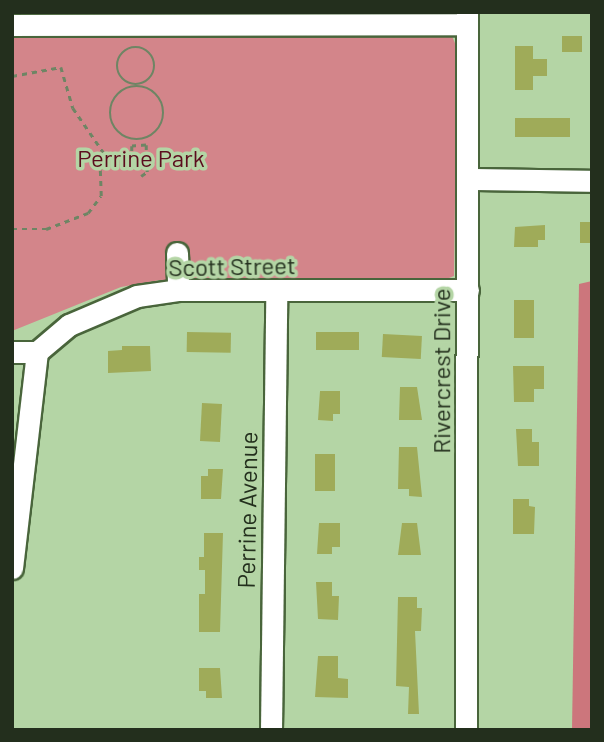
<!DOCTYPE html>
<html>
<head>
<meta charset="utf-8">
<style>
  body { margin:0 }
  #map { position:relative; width:604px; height:742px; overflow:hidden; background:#b4d5a5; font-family:Barlow,sans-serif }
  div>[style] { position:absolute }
  .green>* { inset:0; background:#d3858a }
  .forest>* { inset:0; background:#cc767c }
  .building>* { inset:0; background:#9fab59; transform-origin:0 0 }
  .path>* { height:2.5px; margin-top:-1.25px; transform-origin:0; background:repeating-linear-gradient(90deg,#6e8564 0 5px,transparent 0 10px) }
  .path>.ring { margin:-1.25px; padding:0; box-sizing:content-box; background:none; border:2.5px solid #6e8564; border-radius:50% }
  .roads { filter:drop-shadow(2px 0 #49653b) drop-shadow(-2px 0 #49653b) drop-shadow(0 2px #49653b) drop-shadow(0 -2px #49653b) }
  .minor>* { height:21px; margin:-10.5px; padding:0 10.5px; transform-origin:10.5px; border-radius:10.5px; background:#fff }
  span { translate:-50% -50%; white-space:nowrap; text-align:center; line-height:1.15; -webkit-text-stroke:7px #b4d5a5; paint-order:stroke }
  .park-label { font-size:24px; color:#5b0c1d }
  .street-label { font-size:24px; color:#232f1d }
  .frame { position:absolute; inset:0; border:14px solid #232f1d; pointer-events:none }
</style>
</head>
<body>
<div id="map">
  <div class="green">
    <i style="clip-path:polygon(12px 34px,452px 36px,457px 48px,454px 276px,444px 280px,160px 280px,121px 287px,12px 331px)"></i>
  </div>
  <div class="forest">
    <i style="clip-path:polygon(592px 281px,592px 730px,572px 730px,579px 284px)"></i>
  </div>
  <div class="building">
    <i style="left:562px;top:36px;width:20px;height:16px"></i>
    <i style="clip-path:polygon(515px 46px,533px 46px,533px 59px,547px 59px,547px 76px,533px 76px,533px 90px,515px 90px)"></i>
    <i style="left:515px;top:118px;width:55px;height:19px"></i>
    <i style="left:580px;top:222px;width:12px;height:21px"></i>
    <i style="clip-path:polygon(545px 225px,545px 240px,538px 240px,538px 247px,514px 247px,515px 227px)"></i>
    <i style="left:514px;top:300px;width:20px;height:38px"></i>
    <i style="left:187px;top:332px;width:44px;height:20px;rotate:1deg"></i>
    <i style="left:316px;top:332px;width:43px;height:18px"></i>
    <i style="left:383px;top:334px;width:39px;height:23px;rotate:3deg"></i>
    <i style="clip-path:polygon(122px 346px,150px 346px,151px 371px,108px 373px,108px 351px,122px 350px)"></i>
    <i style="clip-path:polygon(513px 366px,544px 366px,544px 389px,534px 389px,534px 402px,514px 402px)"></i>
    <i style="clip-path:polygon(400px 387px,417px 387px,422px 420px,399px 420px)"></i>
    <i style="clip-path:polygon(320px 391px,340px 391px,340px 414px,333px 414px,333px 421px,318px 420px)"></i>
    <i style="left:202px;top:403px;width:20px;height:38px;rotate:3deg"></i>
    <i style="clip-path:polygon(516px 429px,532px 429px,532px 442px,539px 442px,539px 466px,518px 466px)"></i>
    <i style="clip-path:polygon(399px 447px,417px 447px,422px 497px,409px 496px,409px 489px,398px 489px)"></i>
    <i style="left:315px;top:454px;width:20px;height:37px"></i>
    <i style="clip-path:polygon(208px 469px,223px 469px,221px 499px,201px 499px,201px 476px,208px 476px)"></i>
    <i style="clip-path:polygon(513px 499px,529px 499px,529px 506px,535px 507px,534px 534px,513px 534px)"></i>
    <i style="clip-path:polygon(319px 523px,340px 523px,340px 547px,332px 547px,332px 554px,317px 554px)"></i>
    <i style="clip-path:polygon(402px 523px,417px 523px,421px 555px,398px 555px)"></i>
    <i style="clip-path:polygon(204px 533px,223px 533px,220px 632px,199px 632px,199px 594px,205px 594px,205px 570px,199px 570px,199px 557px,204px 557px)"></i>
    <i style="clip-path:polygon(316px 582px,332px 582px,332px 596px,339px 596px,338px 620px,318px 619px)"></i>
    <i style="clip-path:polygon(398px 597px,417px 597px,417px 608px,422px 608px,421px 631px,415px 631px,419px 714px,408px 714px,409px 687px,396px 686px)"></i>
    <i style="clip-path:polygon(318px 656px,338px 656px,338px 678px,348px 679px,348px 698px,315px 697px)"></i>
    <i style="clip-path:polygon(199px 668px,220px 668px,222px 698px,206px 698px,206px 691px,199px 691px)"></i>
  </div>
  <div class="path">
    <i class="ring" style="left:117px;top:47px;width:35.5px;height:35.5px"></i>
    <i style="left:12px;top:76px;width:50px;rotate:-10.4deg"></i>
    <i style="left:61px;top:67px;width:43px;rotate:73.7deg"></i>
    <i style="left:73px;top:108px;width:58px;rotate:55.5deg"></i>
    <i class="ring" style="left:110px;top:86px;width:51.5px;height:51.5px"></i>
    <i style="left:141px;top:176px;width:7px;rotate:-34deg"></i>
    <i style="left:147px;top:172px;width:12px;rotate:-95deg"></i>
    <i style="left:146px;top:160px;width:15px;rotate:-90deg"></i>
    <i style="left:146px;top:145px;width:14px;rotate:176deg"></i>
    <i style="left:132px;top:146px;width:15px;rotate:90deg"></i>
    <i style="left:132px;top:161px;width:14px;rotate:-4deg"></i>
    <i style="left:12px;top:229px;width:34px"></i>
    <i style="left:46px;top:229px;width:45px;rotate:-20.9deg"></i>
    <i style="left:88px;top:213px;width:21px;rotate:-53deg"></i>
    <i style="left:101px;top:196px;width:26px;rotate:-92deg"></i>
    <i style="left:100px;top:170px;width:13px;rotate:-72deg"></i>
    <i style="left:104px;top:158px;width:28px;rotate:-8deg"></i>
  </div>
  <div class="roads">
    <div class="minor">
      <i style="left:12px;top:25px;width:455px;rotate:-0.1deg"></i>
      <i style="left:469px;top:179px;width:123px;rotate:0.9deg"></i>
      <i style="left:177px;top:253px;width:37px;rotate:88deg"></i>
      <i style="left:12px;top:352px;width:25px"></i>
      <i style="left:37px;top:352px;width:42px;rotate:-40.2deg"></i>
      <i style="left:69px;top:325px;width:74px;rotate:-23.1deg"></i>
      <i style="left:137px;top:296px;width:41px;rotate:-8.3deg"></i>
      <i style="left:178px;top:290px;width:290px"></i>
      <i style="left:12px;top:568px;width:217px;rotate:-83.4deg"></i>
      <i style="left:271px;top:730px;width:440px;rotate:-89.3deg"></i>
      <i style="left:466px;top:730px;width:718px;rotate:-89.92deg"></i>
    </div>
  </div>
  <div class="park-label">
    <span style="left:141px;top:158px">Perrine Park</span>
  </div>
  <div class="street-label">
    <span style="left:232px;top:266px;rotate:-1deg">Scott Street</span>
    <span style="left:441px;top:371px;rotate:-90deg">Rivercrest Drive</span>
    <span style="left:247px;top:510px;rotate:-89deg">Perrine Avenue</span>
  </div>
  <div class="frame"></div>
</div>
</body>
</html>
